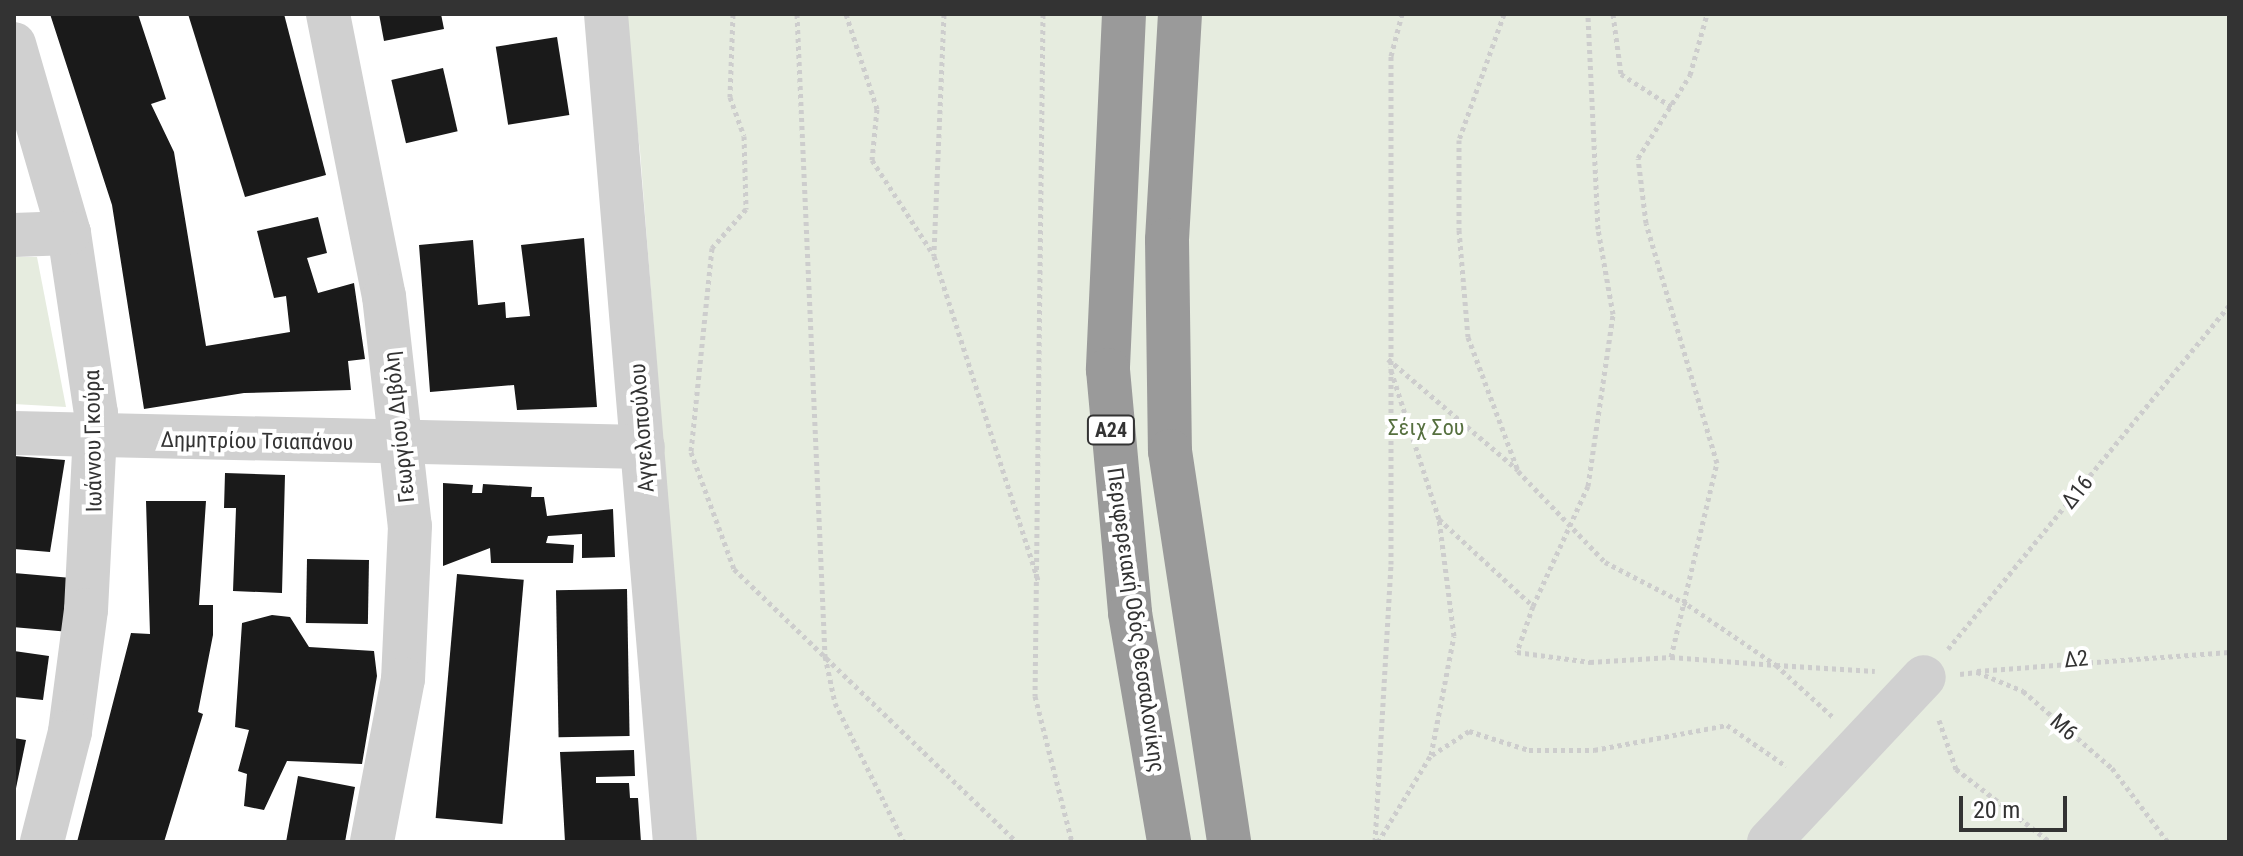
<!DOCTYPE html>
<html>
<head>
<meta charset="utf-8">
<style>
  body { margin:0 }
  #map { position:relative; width:2243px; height:856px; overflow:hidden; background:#fff; font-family:"Roboto Condensed",sans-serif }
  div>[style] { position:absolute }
  .green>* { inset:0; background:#e6ecdf }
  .building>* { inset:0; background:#1a1a1a; transform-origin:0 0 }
  .path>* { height:5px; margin-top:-2.5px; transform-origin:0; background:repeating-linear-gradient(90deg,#cdcdcd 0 4px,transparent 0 8px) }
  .street>* { height:44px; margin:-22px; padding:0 22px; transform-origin:22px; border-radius:22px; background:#d0d0d0 }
  .highway>* { height:44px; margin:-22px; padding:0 22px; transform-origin:22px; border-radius:22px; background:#9a9a9a }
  span { translate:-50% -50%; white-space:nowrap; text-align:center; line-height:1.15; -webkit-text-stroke:8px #fff; paint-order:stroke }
  .shield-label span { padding:2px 6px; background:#fff; border:2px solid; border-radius:6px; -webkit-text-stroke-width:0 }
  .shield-label { font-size:20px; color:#333; font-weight:700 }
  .street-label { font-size:22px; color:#333 }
  .park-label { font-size:22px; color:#56703f }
  .frame { position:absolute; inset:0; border:16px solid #333; pointer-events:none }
  .scale { position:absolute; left:1959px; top:796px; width:108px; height:36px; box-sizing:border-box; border:4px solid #333; border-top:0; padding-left:10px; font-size:24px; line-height:28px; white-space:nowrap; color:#333; -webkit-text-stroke:6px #fff; paint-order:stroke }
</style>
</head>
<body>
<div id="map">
  <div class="green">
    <i style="clip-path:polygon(622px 14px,2229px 14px,2229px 842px,694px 842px,640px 151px)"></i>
    <i style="clip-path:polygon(14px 257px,37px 257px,66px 407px,14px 404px)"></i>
  </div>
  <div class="building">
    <i style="clip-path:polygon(50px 14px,138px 14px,166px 99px,151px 104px,174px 152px,206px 346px,290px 332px,286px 296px,274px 298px,257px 231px,318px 217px,327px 253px,307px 258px,318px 293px,354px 283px,365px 359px,348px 361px,351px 390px,244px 393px,144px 409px,112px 205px)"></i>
    <i style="clip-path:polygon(188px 14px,284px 14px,326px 175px,245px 197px)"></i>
    <i style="clip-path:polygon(379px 14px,441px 14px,444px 29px,384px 41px)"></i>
    <i style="left:557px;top:37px;width:79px;height:62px;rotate:81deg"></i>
    <i style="left:443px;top:68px;width:65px;height:53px;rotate:77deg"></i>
    <i style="clip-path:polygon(584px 238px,597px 407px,517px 410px,514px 385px,430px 392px,419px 245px,473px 240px,478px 305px,505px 302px,506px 318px,530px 316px,521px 245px)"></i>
    <i style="clip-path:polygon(14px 456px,65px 460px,50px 552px,14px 549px)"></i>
    <i style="clip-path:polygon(225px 473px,285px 475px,282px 593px,233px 591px,236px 508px,224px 508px)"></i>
    <i style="clip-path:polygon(443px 483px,473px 485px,472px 493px,482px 493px,483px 484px,532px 487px,531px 497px,544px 497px,547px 516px,613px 509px,615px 557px,582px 558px,582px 534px,548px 536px,546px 543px,574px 545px,573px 563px,491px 563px,490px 548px,443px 566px)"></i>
    <i style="clip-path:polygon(146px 501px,206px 501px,199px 605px,213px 605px,213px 635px,198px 712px,203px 714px,164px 842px,77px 842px,131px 633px,150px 634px)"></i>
    <i style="left:307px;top:559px;width:62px;height:64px;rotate:1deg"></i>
    <i style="left:14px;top:573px;width:55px;height:54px;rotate:5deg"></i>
    <i style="left:457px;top:574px;width:67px;height:245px;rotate:5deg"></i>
    <i style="left:627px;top:589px;width:147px;height:71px;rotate:89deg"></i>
    <i style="clip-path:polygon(272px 615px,290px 617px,309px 647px,374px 651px,377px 676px,362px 764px,287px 761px,264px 810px,244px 806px,247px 774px,238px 771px,249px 730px,235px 727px,242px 623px)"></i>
    <i style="clip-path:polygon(14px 651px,49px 656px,43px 700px,14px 697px)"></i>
    <i style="clip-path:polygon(14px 738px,26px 740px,15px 793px,14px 793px)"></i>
    <i style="clip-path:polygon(634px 750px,635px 776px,596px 777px,596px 783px,629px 783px,630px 798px,638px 798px,641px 842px,565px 842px,560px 752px)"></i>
    <i style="clip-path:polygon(298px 776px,355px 787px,345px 842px,286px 842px)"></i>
  </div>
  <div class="path">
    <i style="left:733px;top:14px;width:83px;rotate:92.1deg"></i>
    <i style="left:730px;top:97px;width:41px;rotate:70.3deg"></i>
    <i style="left:744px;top:136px;width:73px;rotate:88.4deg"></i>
    <i style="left:746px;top:209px;width:52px;rotate:131.1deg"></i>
    <i style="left:712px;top:248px;width:205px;rotate:95.9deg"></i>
    <i style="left:691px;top:452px;width:125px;rotate:69.8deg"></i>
    <i style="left:734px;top:569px;width:393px;rotate:44deg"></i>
    <i style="left:797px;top:14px;width:643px;rotate:87.5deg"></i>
    <i style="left:825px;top:656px;width:48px;rotate:78deg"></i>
    <i style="left:835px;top:703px;width:155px;rotate:63.6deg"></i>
    <i style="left:846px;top:14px;width:100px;rotate:71.9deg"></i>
    <i style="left:877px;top:109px;width:51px;rotate:95.6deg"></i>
    <i style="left:872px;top:160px;width:112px;rotate:57deg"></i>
    <i style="left:944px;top:14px;width:242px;rotate:92.4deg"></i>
    <i style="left:934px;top:256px;width:343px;rotate:72.2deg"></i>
    <i style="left:1043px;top:14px;width:682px;rotate:90.67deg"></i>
    <i style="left:1035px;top:696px;width:151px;rotate:75.8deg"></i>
    <i style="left:1504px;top:14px;width:134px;rotate:109.7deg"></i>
    <i style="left:1459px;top:140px;width:90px;rotate:90deg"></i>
    <i style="left:1459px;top:230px;width:107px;rotate:85.2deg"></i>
    <i style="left:1468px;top:337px;width:143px;rotate:69.5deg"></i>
    <i style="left:1518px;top:471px;width:126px;rotate:46.3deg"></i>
    <i style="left:1605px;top:562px;width:93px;rotate:27.4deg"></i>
    <i style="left:1688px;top:605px;width:107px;rotate:34.3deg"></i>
    <i style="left:1776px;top:665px;width:99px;rotate:3.5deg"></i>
    <i style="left:1613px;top:14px;width:61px;rotate:82.4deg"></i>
    <i style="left:1621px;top:74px;width:63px;rotate:32.7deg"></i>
    <i style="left:1388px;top:359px;width:171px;rotate:40.5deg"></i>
    <i style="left:1439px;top:519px;width:128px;rotate:42.8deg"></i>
    <i style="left:1533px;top:606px;width:49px;rotate:109.2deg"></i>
    <i style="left:1517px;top:652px;width:74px;rotate:7.8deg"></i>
    <i style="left:1590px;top:662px;width:81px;rotate:-3.5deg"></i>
    <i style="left:1671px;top:657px;width:105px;rotate:4.4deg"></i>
    <i style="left:1776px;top:665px;width:79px;rotate:42.4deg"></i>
    <i style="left:1533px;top:606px;width:132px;rotate:-65.4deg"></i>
    <i style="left:1588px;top:486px;width:174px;rotate:-81.7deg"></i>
    <i style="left:1613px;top:314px;width:86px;rotate:-100deg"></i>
    <i style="left:1598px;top:229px;width:215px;rotate:-92.7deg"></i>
    <i style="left:1948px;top:649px;width:443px;rotate:-50.7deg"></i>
    <i style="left:1671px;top:657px;width:199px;rotate:-76.7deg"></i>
    <i style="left:1717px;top:463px;width:250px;rotate:-106.5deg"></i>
    <i style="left:1646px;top:223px;width:65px;rotate:-97deg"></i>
    <i style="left:1638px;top:158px;width:98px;rotate:-57.9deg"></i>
    <i style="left:1690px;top:75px;width:63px;rotate:-74.4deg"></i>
    <i style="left:1977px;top:671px;width:253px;rotate:-4.3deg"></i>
    <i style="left:1960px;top:674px;width:17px;rotate:-7deg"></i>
    <i style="left:1977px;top:672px;width:50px;rotate:22.4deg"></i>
    <i style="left:2023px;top:691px;width:118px;rotate:40.9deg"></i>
    <i style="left:2112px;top:768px;width:93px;rotate:52.9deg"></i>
    <i style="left:1939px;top:720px;width:52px;rotate:70.9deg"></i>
    <i style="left:1956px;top:769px;width:119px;rotate:37.8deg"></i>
    <i style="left:1432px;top:755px;width:44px;rotate:-33deg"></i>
    <i style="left:1469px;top:731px;width:63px;rotate:17.6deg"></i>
    <i style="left:1529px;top:750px;width:65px"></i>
    <i style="left:1594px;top:750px;width:135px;rotate:-10.6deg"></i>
    <i style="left:1727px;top:725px;width:72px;rotate:34.8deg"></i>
    <i style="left:1375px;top:842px;width:278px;rotate:-86.7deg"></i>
    <i style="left:1391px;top:564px;width:508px;rotate:-90deg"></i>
    <i style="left:1391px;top:56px;width:43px;rotate:-75.3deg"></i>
    <i style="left:1378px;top:842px;width:102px;rotate:-58.7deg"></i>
    <i style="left:1431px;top:755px;width:121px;rotate:-79.1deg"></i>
    <i style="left:1454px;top:636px;width:118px;rotate:-97.3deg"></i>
    <i style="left:1439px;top:519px;width:160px;rotate:-107.9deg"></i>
  </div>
  <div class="street">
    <i style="left:328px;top:14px;width:288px;rotate:78.8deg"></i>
    <i style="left:384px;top:296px;width:231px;rotate:83.6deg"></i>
    <i style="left:410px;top:526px;width:153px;rotate:92.6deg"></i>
    <i style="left:403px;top:679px;width:166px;rotate:100.8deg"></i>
    <i style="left:606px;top:14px;width:831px;rotate:85.24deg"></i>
    <i style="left:14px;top:44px;width:197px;rotate:73.8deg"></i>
    <i style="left:69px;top:233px;width:182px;rotate:81.5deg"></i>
    <i style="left:96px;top:413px;width:197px;rotate:92.9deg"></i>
    <i style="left:86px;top:610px;width:123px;rotate:97.5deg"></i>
    <i style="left:70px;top:732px;width:114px;rotate:104.3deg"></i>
    <i style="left:14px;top:235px;width:55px;rotate:-2.1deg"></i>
    <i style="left:14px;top:433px;width:629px;rotate:1.28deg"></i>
    <i style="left:1769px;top:842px;width:226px;rotate:-46.8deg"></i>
  </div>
  <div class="highway">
    <i style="left:1124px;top:14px;width:356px;rotate:92.6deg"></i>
    <i style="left:1108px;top:370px;width:244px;rotate:84.8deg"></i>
    <i style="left:1130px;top:613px;width:232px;rotate:80.3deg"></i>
    <i style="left:1180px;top:14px;width:226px;rotate:93.3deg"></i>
    <i style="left:1167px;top:240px;width:211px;rotate:89.2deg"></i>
    <i style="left:1170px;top:451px;width:395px;rotate:81.4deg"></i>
  </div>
  <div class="shield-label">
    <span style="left:1111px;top:430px">Α24</span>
  </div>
  <div class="street-label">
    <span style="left:399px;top:427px;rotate:-96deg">Γεωργίου Διβόλη</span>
    <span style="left:642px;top:428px;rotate:-94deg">Αγγελοπούλου</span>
    <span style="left:93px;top:441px;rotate:-91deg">Ιωάννου Γκούρα</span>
    <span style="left:257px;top:441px;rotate:1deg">Δημητρίου Τσιαπάνου</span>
    <span style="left:2077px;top:492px;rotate:-51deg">Δ16</span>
    <span style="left:1136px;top:620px;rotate:82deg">Περιφερειακή Οδός Θεσσαλονίκης</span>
    <span style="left:2076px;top:659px;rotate:-6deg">Δ2</span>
    <span style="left:2064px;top:727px;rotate:42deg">Μ6</span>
  </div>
  <div class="park-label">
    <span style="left:1426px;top:428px">Σέιχ Σου</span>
  </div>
  <div class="frame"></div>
  <div class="scale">20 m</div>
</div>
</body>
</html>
